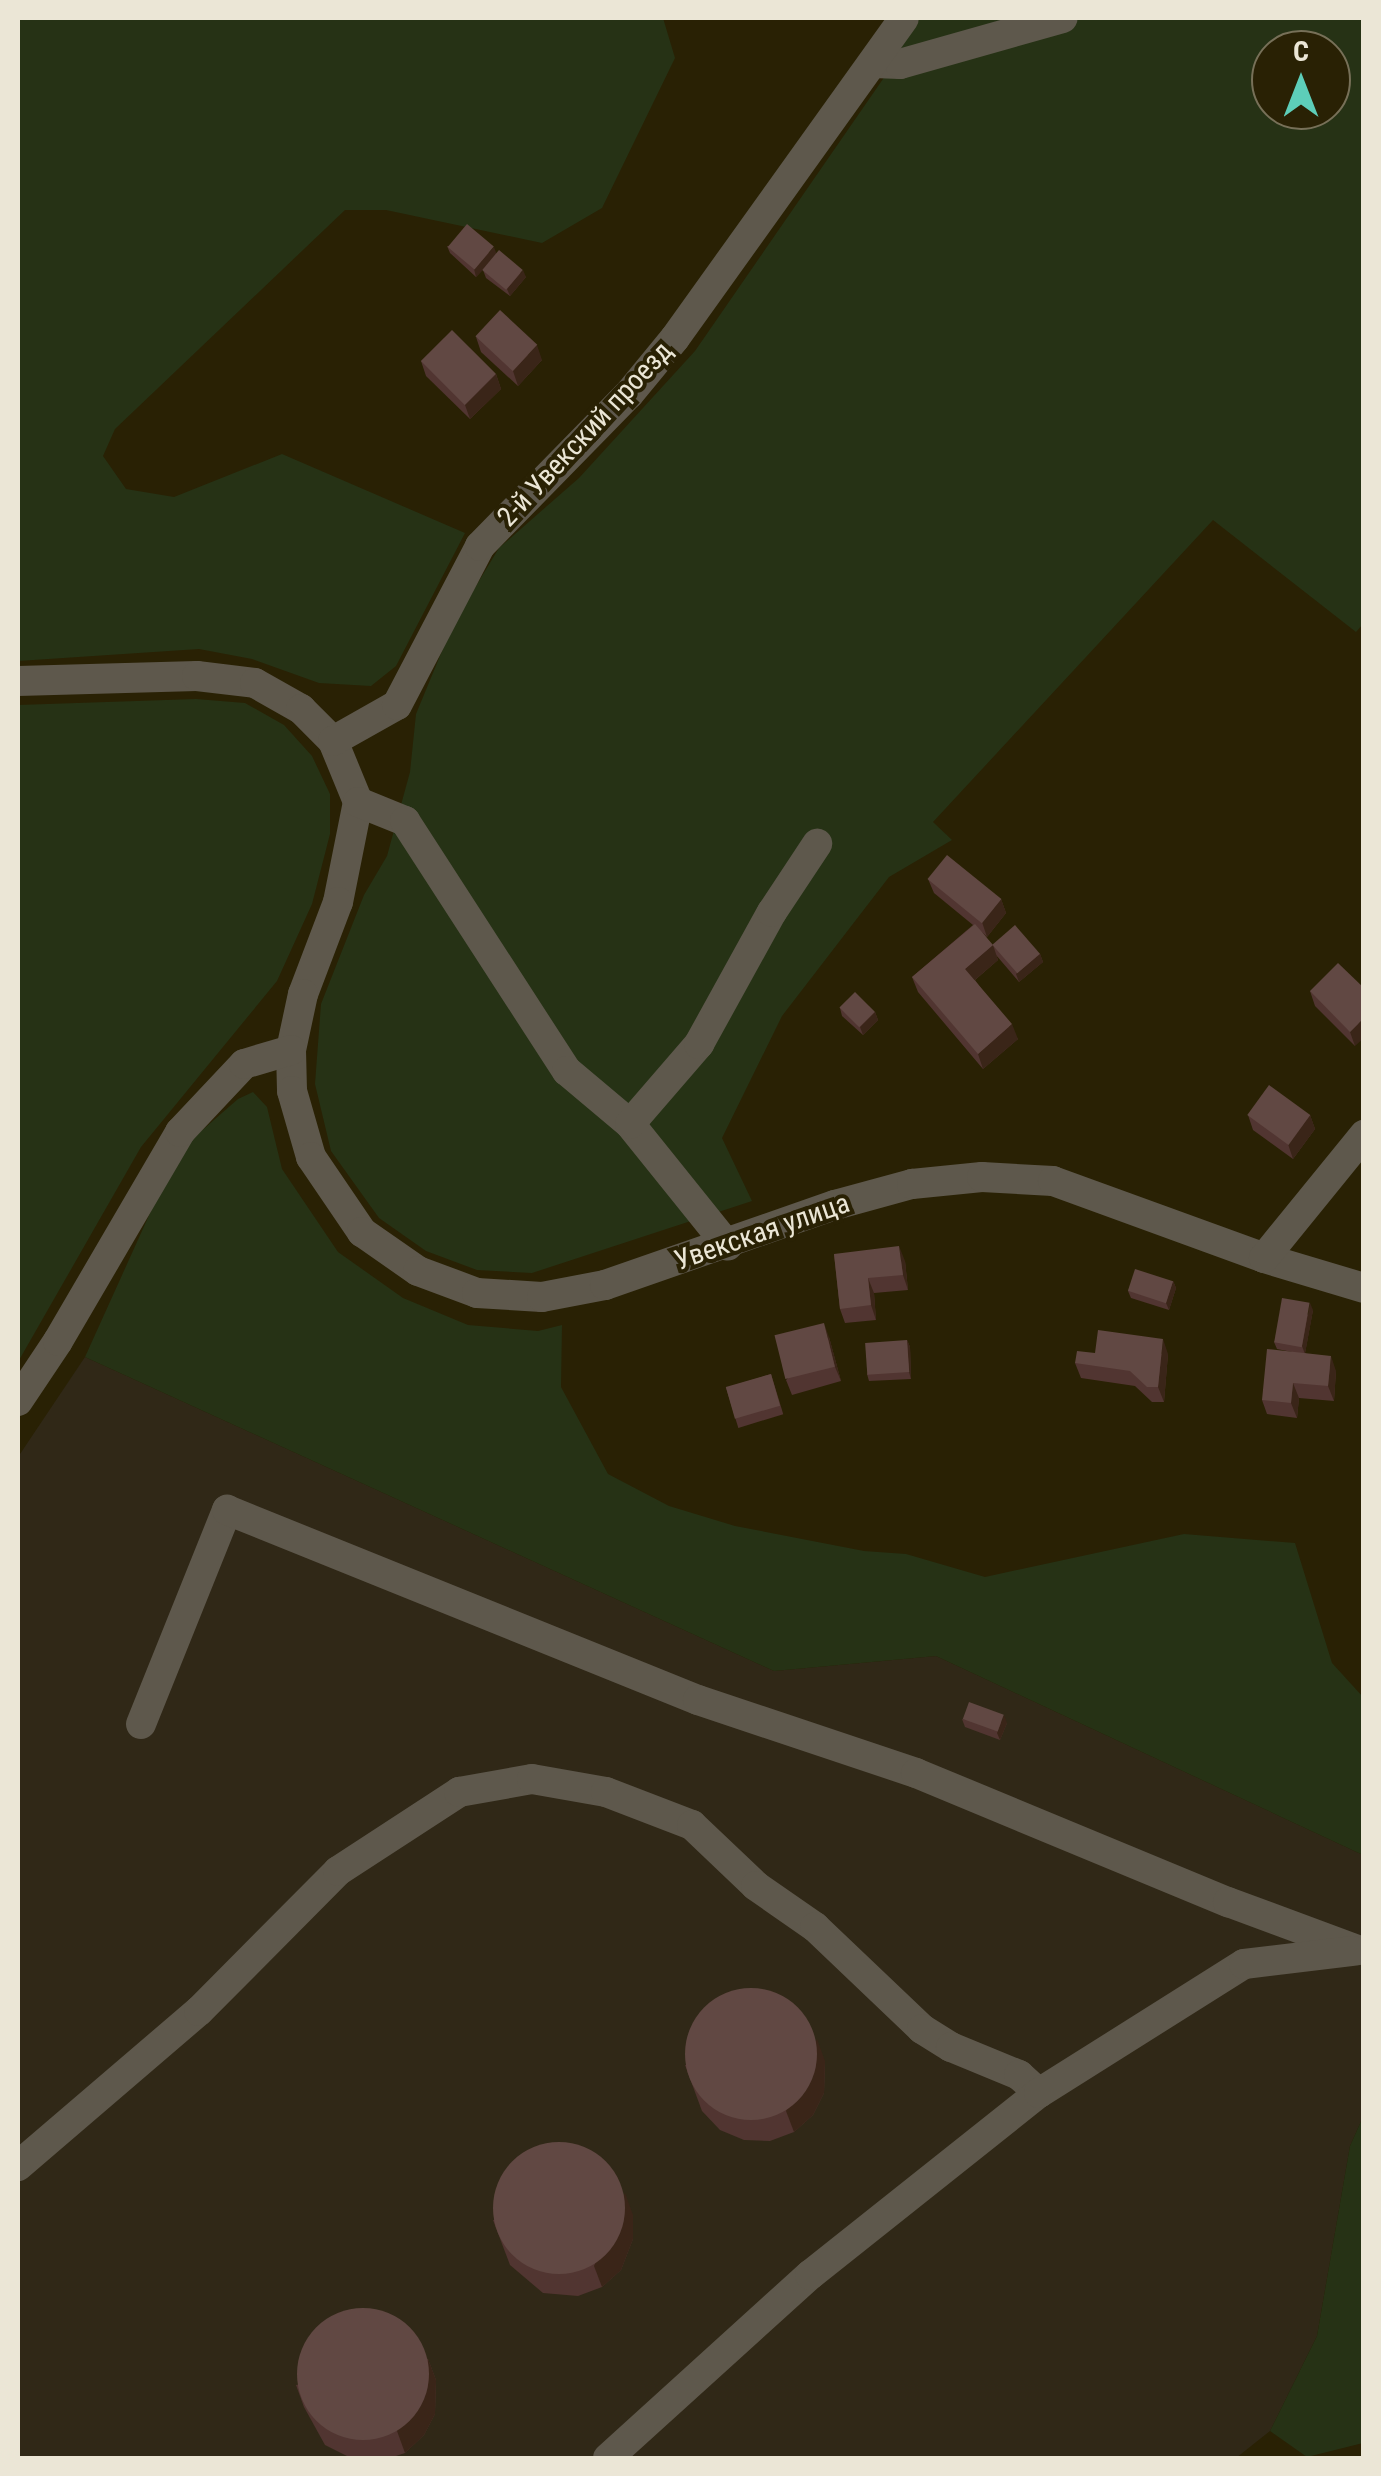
<!DOCTYPE html>
<html>
<head>
<meta charset="utf-8">
<style>
  body { margin:0 }
  #map { position:relative; width:1381px; height:2476px; overflow:hidden; background:#292104; font-family:"Roboto Condensed",sans-serif }
  div>[style] { position:absolute }
  .industrial>* { inset:0; background:#302817 }
  .green>* { inset:0; background:#263215 }
  .minor>* { height:30px; margin:-15px; padding:0 15px; transform-origin:15px; border-radius:15px; background:#5e584c }
  .wall>* { inset:0; background:#513531; transform-origin:0 0 }
  .shaded-wall>* { inset:0; background:#3a2518 }
  .building>* { inset:0; background:#614843; transform-origin:0 0 }
  .round { border-radius:50% }
  span { translate:-50% -50%; white-space:nowrap; text-align:center; line-height:1.15; -webkit-text-stroke:8px #292104; paint-order:stroke }
  .street-label { font-size:28px; color:#ebe6d6 }
  .frame { position:absolute; inset:0; border:20px solid #ebe6d6; pointer-events:none }
  .north { position:absolute; left:1251px; top:30px; width:100px; height:100px; box-sizing:border-box; background:#292104; border:2px solid #777058; border-radius:50%; rotate:0deg; font-size:28px; font-weight:700; line-height:40px; text-align:center; color:#ebe6d6 }
  .north::after { content:''; display:block; margin:auto; width:35px; height:45px; background:#5dceb9; clip-path:polygon(50% 0,100% 100%,50% 72%,0 100%) }
</style>
</head>
<body>
<div id="map">
  <div class="industrial">
    <i style="clip-path:polygon(85px 1357px,774px 1671px,936px 1656px,1363px 1855px,1363px 2117px,1350px 2146px,1317px 2336px,1270px 2431px,1236px 2458px,18px 2458px,18px 1457px)"></i>
  </div>
  <div class="green">
    <i style="clip-path:polygon(18px 18px,663px 18px,675px 58px,602px 208px,542px 243px,386px 210px,345px 210px,115px 429px,103px 456px,126px 489px,174px 497px,282px 454px,465px 533px,396px 666px,371px 686px,319px 683px,252px 659px,199px 649px,18px 661px)"></i>
    <i style="clip-path:polygon(evenodd,916px 18px,1363px 18px,1363px 624px,1356px 632px,1213px 520px,933px 822px,952px 840px,889px 877px,782px 1016px,722px 1138px,752px 1201px,532px 1273px,477px 1270px,426px 1251px,379px 1218px,331px 1151px,315px 1084px,321px 1004px,364px 895px,387px 856px,410px 772px,416px 714px,454px 622px,499px 548px,579px 478px,695px 351px,883px 79px,916px 18px,1271px 50px,1331px 50px,1331px 110px,1271px 110px,1271px 50px)"></i>
    <i style="clip-path:polygon(196px 699px,245px 703px,284px 725px,312px 756px,330px 794px,330px 834px,312px 904px,277px 981px,141px 1147px,18px 1362px,18px 705px)"></i>
    <i style="clip-path:polygon(253px 1092px,267px 1107px,282px 1169px,338px 1252px,403px 1298px,468px 1325px,538px 1331px,562px 1325px,561px 1387px,608px 1474px,669px 1506px,735px 1526px,864px 1551px,906px 1554px,985px 1577px,1184px 1534px,1295px 1543px,1332px 1663px,1363px 1697px,1363px 1855px,936px 1656px,774px 1671px,85px 1357px,165px 1180px,191px 1140px,238px 1099px)"></i>
    <i style="clip-path:polygon(1363px 2117px,1363px 2443px,1307px 2457px,1270px 2431px,1317px 2336px,1350px 2146px)"></i>
  </div>
  <div class="minor">
    <i style="left:874px;top:63px;width:26px;rotate:2deg"></i>
    <i style="left:900px;top:64px;width:169px;rotate:-15.8deg"></i>
    <i style="left:18px;top:681px;width:179px;rotate:-1.6deg"></i>
    <i style="left:197px;top:676px;width:58px;rotate:6.9deg"></i>
    <i style="left:255px;top:683px;width:53px;rotate:29.5deg"></i>
    <i style="left:301px;top:709px;width:45px;rotate:45deg"></i>
    <i style="left:333px;top:741px;width:66px;rotate:67.7deg"></i>
    <i style="left:358px;top:802px;width:102px;rotate:101.3deg"></i>
    <i style="left:338px;top:902px;width:98px;rotate:110.8deg"></i>
    <i style="left:303px;top:994px;width:57px;rotate:102.1deg"></i>
    <i style="left:291px;top:1050px;width:41px;rotate:88.6deg"></i>
    <i style="left:292px;top:1091px;width:69px;rotate:73.9deg"></i>
    <i style="left:311px;top:1157px;width:91px;rotate:55.8deg"></i>
    <i style="left:362px;top:1232px;width:68px;rotate:34.9deg"></i>
    <i style="left:418px;top:1271px;width:63px;rotate:20.4deg"></i>
    <i style="left:477px;top:1293px;width:65px;rotate:3.5deg"></i>
    <i style="left:542px;top:1297px;width:64px;rotate:-10.8deg"></i>
    <i style="left:605px;top:1285px;width:244px;rotate:-19.2deg"></i>
    <i style="left:835px;top:1205px;width:80px;rotate:-15.3deg"></i>
    <i style="left:912px;top:1184px;width:70px;rotate:-5.7deg"></i>
    <i style="left:982px;top:1177px;width:71px;rotate:3.2deg"></i>
    <i style="left:1053px;top:1181px;width:225px;rotate:20deg"></i>
    <i style="left:1264px;top:1258px;width:104px;rotate:16.7deg"></i>
    <i style="left:333px;top:741px;width:73px;rotate:-29.4deg"></i>
    <i style="left:397px;top:705px;width:179px;rotate:-62.4deg"></i>
    <i style="left:480px;top:546px;width:213px;rotate:-45.6deg"></i>
    <i style="left:629px;top:394px;width:72px;rotate:-50.6deg"></i>
    <i style="left:675px;top:338px;width:393px;rotate:-54.4deg"></i>
    <i style="left:358px;top:802px;width:51px;rotate:22deg"></i>
    <i style="left:405px;top:821px;width:298px;rotate:57.1deg"></i>
    <i style="left:567px;top:1071px;width:82px;rotate:40.1deg"></i>
    <i style="left:630px;top:1124px;width:156px;rotate:51.2deg"></i>
    <i style="left:630px;top:1124px;width:106px;rotate:-49.2deg"></i>
    <i style="left:699px;top:1044px;width:151px;rotate:-61.1deg"></i>
    <i style="left:772px;top:912px;width:82px;rotate:-56.5deg"></i>
    <i style="left:1264px;top:1258px;width:159px;rotate:-50.9deg"></i>
    <i style="left:18px;top:1401px;width:72px;rotate:-56.3deg"></i>
    <i style="left:58px;top:1341px;width:242px;rotate:-59.7deg"></i>
    <i style="left:180px;top:1132px;width:93px;rotate:-46.7deg"></i>
    <i style="left:244px;top:1064px;width:49px;rotate:-16.6deg"></i>
    <i style="left:141px;top:1724px;width:231px;rotate:-68.1deg"></i>
    <i style="left:227px;top:1510px;width:508px;rotate:21.97deg"></i>
    <i style="left:698px;top:1700px;width:230px;rotate:18.5deg"></i>
    <i style="left:916px;top:1773px;width:338px;rotate:22.5deg"></i>
    <i style="left:1228px;top:1902px;width:139px;rotate:20.3deg"></i>
    <i style="left:18px;top:2166px;width:238px;rotate:-40.6deg"></i>
    <i style="left:199px;top:2011px;width:197px;rotate:-45.2deg"></i>
    <i style="left:338px;top:1871px;width:145px;rotate:-33.1deg"></i>
    <i style="left:459px;top:1792px;width:74px;rotate:-10.1deg"></i>
    <i style="left:532px;top:1779px;width:75px;rotate:10deg"></i>
    <i style="left:606px;top:1792px;width:92px;rotate:21deg"></i>
    <i style="left:692px;top:1825px;width:88px;rotate:43.6deg"></i>
    <i style="left:756px;top:1886px;width:72px;rotate:34.8deg"></i>
    <i style="left:815px;top:1927px;width:148px;rotate:43.6deg"></i>
    <i style="left:922px;top:2029px;width:34px;rotate:32deg"></i>
    <i style="left:951px;top:2047px;width:74px;rotate:22.4deg"></i>
    <i style="left:1019px;top:2075px;width:27px;rotate:42deg"></i>
    <i style="left:608px;top:2458px;width:273px;rotate:-42.2deg"></i>
    <i style="left:810px;top:2275px;width:293px;rotate:-38.5deg"></i>
    <i style="left:1039px;top:2093px;width:242px;rotate:-32.2deg"></i>
    <i style="left:1244px;top:1964px;width:110px;rotate:-6.8deg"></i>
  </div>
  <div class="wall">
    <i style="clip-path:polygon(447px 246px,496px 254px,526px 277px,510px 296px,486px 278px,483px 270px,490px 262px,476px 277px,450px 253px)"></i>
    <i style="clip-path:polygon(476px 337px,542px 360px,518px 386px,481px 352px)"></i>
    <i style="clip-path:polygon(421px 361px,496px 374px,501px 389px,470px 419px,426px 376px)"></i>
    <i style="clip-path:polygon(928px 879px,1001px 899px,1006px 913px,987px 937px,982px 932px,992px 945px,1040px 954px,1043px 962px,1019px 982px,996px 955px,998px 960px,975px 980px,1018px 1039px,983px 1069px,918px 992px,912px 977px,973px 925px,934px 893px)"></i>
    <i style="clip-path:polygon(1364px 988px,1355px 1046px,1315px 1006px,1310px 991px)"></i>
    <i style="clip-path:polygon(840px 1008px,875px 1012px,878px 1020px,863px 1035px,842px 1016px)"></i>
    <i style="clip-path:polygon(1248px 1115px,1310px 1115px,1315px 1129px,1293px 1159px,1253px 1130px)"></i>
    <i style="clip-path:polygon(834px 1254px,905px 1261px,908px 1290px,874px 1293px,876px 1320px,845px 1323px,840px 1309px)"></i>
    <i style="clip-path:polygon(1173px 1281px,1176px 1288px,1169px 1310px,1131px 1298px,1128px 1291px)"></i>
    <i style="clip-path:polygon(1313px 1310px,1305px 1353px,1336px 1371px,1334px 1401px,1299px 1398px,1297px 1418px,1267px 1414px,1262px 1400px,1292px 1352px,1277px 1349px,1274px 1342px)"></i>
    <i style="clip-path:polygon(829px 1337px,841px 1381px,792px 1395px,786px 1380px)"></i>
    <i style="clip-path:polygon(907px 1340px,910px 1347px,911px 1379px,869px 1381px,867px 1374px)"></i>
    <i style="clip-path:polygon(1095px 1353px,1168px 1354px,1164px 1402px,1152px 1402px,1135px 1386px,1081px 1378px,1075px 1363px)"></i>
    <i style="left:771px;top:1374px;width:42px;height:47px;rotate:73deg"></i>
    <i style="clip-path:polygon(962px 1719px,1007px 1723px,1000px 1740px,965px 1727px)"></i>
    <i style="clip-path:polygon(825px 2061px,824px 2093px,813px 2115px,794px 2132px,770px 2141px,744px 2140px,720px 2130px,702px 2111px,685px 2065px)"></i>
    <i style="clip-path:polygon(633px 2215px,633px 2239px,621px 2270px,602px 2287px,578px 2296px,543px 2293px,510px 2265px,493px 2220px)"></i>
    <i style="clip-path:polygon(428px 2359px,436px 2380px,435px 2414px,424px 2435px,405px 2453px,390px 2458px,351px 2458px,325px 2445px,304px 2407px,296px 2385px)"></i>
  </div>
  <div class="shaded-wall">
    <i style="clip-path:polygon(494px 247px,497px 255px,476px 277px,474px 269px)"></i>
    <i style="clip-path:polygon(523px 270px,526px 277px,510px 296px,507px 289px)"></i>
    <i style="clip-path:polygon(537px 345px,542px 360px,518px 386px,513px 371px)"></i>
    <i style="clip-path:polygon(496px 374px,501px 389px,470px 419px,465px 405px)"></i>
    <i style="clip-path:polygon(1001px 899px,1006px 913px,987px 937px,982px 922px)"></i>
    <i style="clip-path:polygon(993px 945px,998px 960px,970px 984px,965px 969px)"></i>
    <i style="clip-path:polygon(1040px 954px,1043px 962px,1019px 982px,1016px 974px)"></i>
    <i style="clip-path:polygon(875px 1012px,878px 1020px,863px 1035px,860px 1027px)"></i>
    <i style="clip-path:polygon(1364px 1018px,1364px 1038px,1355px 1046px,1350px 1032px)"></i>
    <i style="clip-path:polygon(1012px 1024px,1018px 1039px,983px 1069px,978px 1054px)"></i>
    <i style="clip-path:polygon(1310px 1115px,1315px 1129px,1293px 1159px,1288px 1144px)"></i>
    <i style="clip-path:polygon(899px 1246px,905px 1261px,908px 1290px,903px 1275px)"></i>
    <i style="clip-path:polygon(868px 1278px,874px 1293px,876px 1320px,871px 1305px)"></i>
    <i style="clip-path:polygon(1173px 1281px,1176px 1288px,1169px 1310px,1166px 1303px)"></i>
    <i style="clip-path:polygon(1310px 1303px,1313px 1310px,1305px 1354px,1302px 1346px)"></i>
    <i style="clip-path:polygon(824px 1323px,829px 1337px,841px 1381px,835px 1367px)"></i>
    <i style="clip-path:polygon(1163px 1339px,1168px 1354px,1164px 1402px,1158px 1387px)"></i>
    <i style="clip-path:polygon(907px 1340px,910px 1347px,911px 1379px,909px 1372px)"></i>
    <i style="clip-path:polygon(1331px 1356px,1336px 1371px,1334px 1401px,1328px 1386px)"></i>
    <i style="clip-path:polygon(1293px 1383px,1299px 1398px,1297px 1418px,1291px 1403px)"></i>
    <i style="clip-path:polygon(1004px 1715px,1007px 1723px,1000px 1740px,997px 1733px)"></i>
    <i style="clip-path:polygon(817px 2039px,825px 2061px,824px 2093px,813px 2115px,794px 2132px,786px 2111px)"></i>
    <i style="clip-path:polygon(625px 2193px,633px 2215px,633px 2239px,621px 2270px,602px 2287px,594px 2266px)"></i>
    <i style="clip-path:polygon(428px 2359px,436px 2380px,435px 2414px,424px 2435px,405px 2453px,397px 2431px)"></i>
  </div>
  <div class="building">
    <i style="left:467px;top:224px;width:35px;height:30px;rotate:40deg"></i>
    <i style="left:499px;top:250px;width:31px;height:26px;rotate:40deg"></i>
    <i style="left:500px;top:310px;width:51px;height:36px;rotate:43deg"></i>
    <i style="left:452px;top:330px;width:62px;height:44px;rotate:45deg"></i>
    <i style="left:947px;top:855px;width:70px;height:31px;rotate:39deg"></i>
    <i style="clip-path:polygon(975px 924px,993px 945px,965px 969px,1012px 1024px,978px 1054px,912px 977px)"></i>
    <i style="left:1015px;top:925px;width:38px;height:30px;rotate:49deg"></i>
    <i style="clip-path:polygon(1338px 963px,1364px 988px,1364px 1018px,1350px 1032px,1310px 991px)"></i>
    <i style="left:855px;top:992px;width:28px;height:22px;rotate:45deg"></i>
    <i style="left:1269px;top:1085px;width:51px;height:37px;rotate:36deg"></i>
    <i style="clip-path:polygon(899px 1246px,903px 1275px,868px 1278px,871px 1305px,840px 1309px,834px 1254px)"></i>
    <i style="left:1135px;top:1269px;width:40px;height:23px;rotate:18deg"></i>
    <i style="left:1282px;top:1298px;width:28px;height:45px;rotate:10deg"></i>
    <i style="left:824px;top:1323px;width:45px;height:51px;rotate:76deg"></i>
    <i style="clip-path:polygon(1098px 1330px,1163px 1339px,1158px 1387px,1147px 1387px,1130px 1371px,1075px 1363px,1077px 1351px,1095px 1353px)"></i>
    <i style="left:907px;top:1340px;width:32px;height:42px;rotate:86deg"></i>
    <i style="clip-path:polygon(1267px 1349px,1331px 1356px,1328px 1386px,1293px 1383px,1291px 1403px,1262px 1400px)"></i>
    <i style="left:771px;top:1374px;width:33px;height:47px;rotate:74deg"></i>
    <i style="left:969px;top:1702px;width:37px;height:18px;rotate:20deg"></i>
    <i class="round" style="left:685px;top:1988px;width:132px;height:132px"></i>
    <i class="round" style="left:493px;top:2142px;width:132px;height:132px"></i>
    <i class="round" style="left:297px;top:2308px;width:132px;height:132px"></i>
  </div>
  <div class="street-label">
    <span style="left:585px;top:434px;rotate:-47deg">2-й Увекский проезд</span>
    <span style="left:762px;top:1232px;rotate:-19deg">Увекская улица</span>
  </div>
  <div class="frame"></div>
  <div class="north">С</div>
</div>
</body>
</html>
